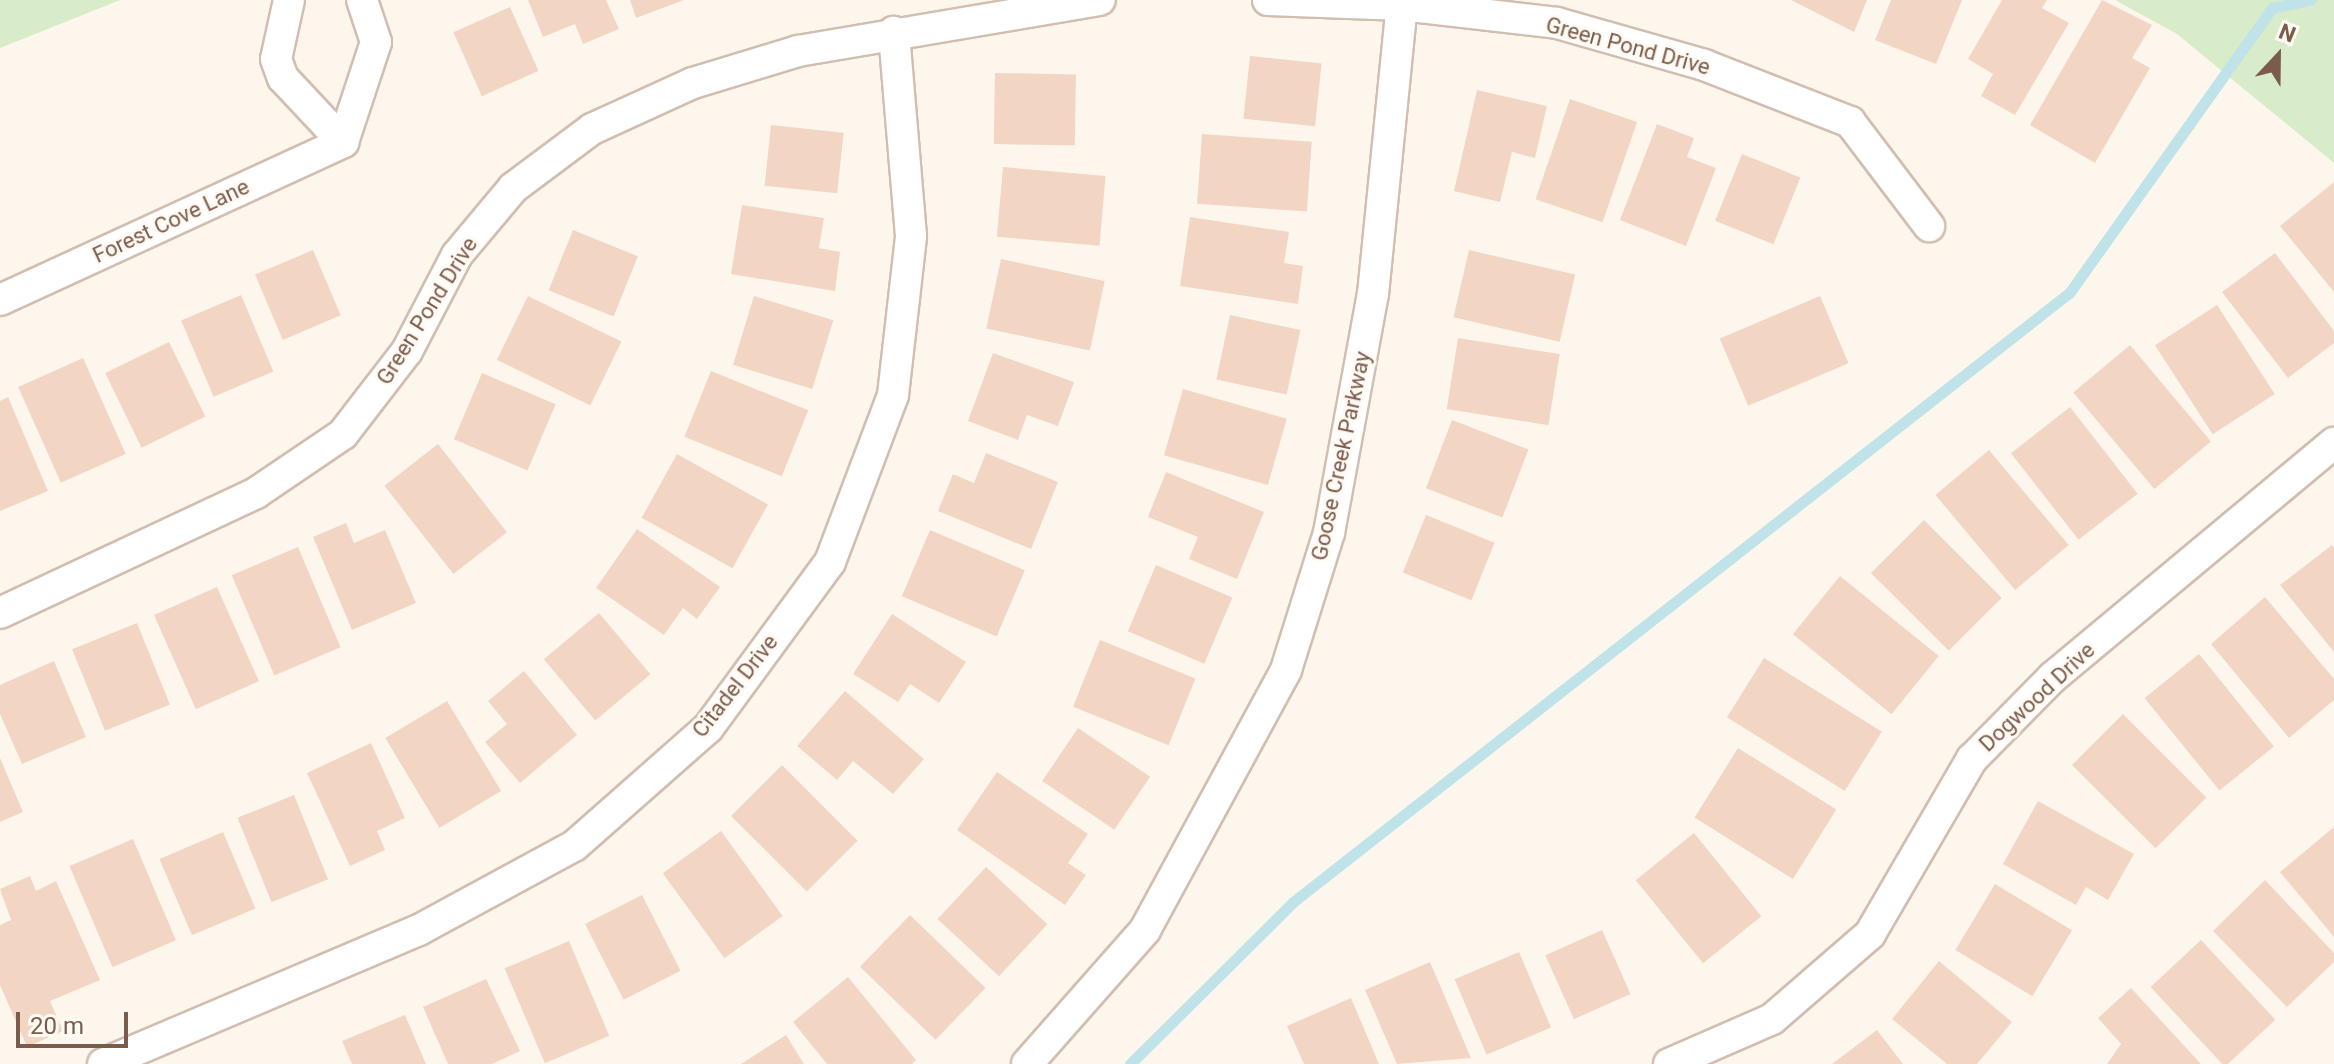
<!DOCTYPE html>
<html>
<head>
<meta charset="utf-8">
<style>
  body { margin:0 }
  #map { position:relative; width:2334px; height:1064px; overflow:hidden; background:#fdf6ec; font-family:Roboto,sans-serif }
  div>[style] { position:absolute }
  .green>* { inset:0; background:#d8ecc9 }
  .stream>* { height:11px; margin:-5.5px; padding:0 5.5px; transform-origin:5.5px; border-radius:5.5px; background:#bfe3e8 }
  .building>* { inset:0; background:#f3d5c3; transform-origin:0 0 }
  .roads { filter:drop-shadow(2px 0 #d1beb0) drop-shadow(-2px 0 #d1beb0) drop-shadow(0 2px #d1beb0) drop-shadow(0 -2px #d1beb0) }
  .street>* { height:30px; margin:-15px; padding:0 15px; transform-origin:15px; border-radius:15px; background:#fff }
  span { translate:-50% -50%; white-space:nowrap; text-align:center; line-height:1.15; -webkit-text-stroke:6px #fffaf3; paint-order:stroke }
  .street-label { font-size:22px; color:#7a5c4d }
  .north { position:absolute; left:2238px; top:16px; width:80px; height:80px; -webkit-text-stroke:6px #fffaf3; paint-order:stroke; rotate:22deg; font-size:22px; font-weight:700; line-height:32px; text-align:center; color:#7a5c4d }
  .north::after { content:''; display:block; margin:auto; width:28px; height:36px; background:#7a5c4d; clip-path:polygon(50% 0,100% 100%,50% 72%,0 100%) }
  .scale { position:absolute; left:16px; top:1012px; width:112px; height:36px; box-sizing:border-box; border:4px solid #7a5c4d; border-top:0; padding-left:10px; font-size:24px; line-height:28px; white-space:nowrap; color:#7a5c4d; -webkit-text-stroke:6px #fffaf3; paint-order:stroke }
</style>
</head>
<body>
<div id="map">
  <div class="green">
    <i style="clip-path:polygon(0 0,120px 0,0 48px)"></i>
    <i style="clip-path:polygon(2115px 0,2334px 0,2334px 163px,2177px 34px)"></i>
  </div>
  <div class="stream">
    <i style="left:1130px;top:1064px;width:230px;rotate:-44.8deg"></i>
    <i style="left:1293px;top:902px;width:988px;rotate:-38.13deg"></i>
    <i style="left:2070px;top:292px;width:349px;rotate:-54.6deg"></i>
    <i style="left:2272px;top:8px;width:40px;rotate:-12deg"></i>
  </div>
  <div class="building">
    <i style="clip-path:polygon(528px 0,606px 0,619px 29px,583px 44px,575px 24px,543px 37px)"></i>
    <i style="clip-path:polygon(630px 0,684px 0,636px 18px)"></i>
    <i style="clip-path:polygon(1791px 0,1867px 0,1854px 32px)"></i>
    <i style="clip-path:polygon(1891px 0,1962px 0,1936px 64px,1875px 40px)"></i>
    <i style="clip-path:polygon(2002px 0,2047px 0,2042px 8px,2069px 23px,2015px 115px,1981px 96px,1993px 74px,1968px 59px)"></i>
    <i style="clip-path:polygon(2102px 0,2152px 25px,2132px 58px,2150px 68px,2095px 163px,2030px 125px)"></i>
    <i style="left:510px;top:7px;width:70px;height:62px;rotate:66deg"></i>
    <i style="left:1250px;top:56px;width:72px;height:63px;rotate:6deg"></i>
    <i style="left:995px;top:73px;width:81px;height:71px;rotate:1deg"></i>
    <i style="clip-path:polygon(1477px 90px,1547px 106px,1535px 158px,1512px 152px,1500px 202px,1454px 191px)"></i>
    <i style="left:1570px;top:99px;width:71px;height:106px;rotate:19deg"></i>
    <i style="clip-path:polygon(1657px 124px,1694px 138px,1687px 157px,1716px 168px,1686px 246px,1620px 220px)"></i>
    <i style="left:771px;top:125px;width:73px;height:61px;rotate:6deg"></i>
    <i style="left:1202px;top:134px;width:110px;height:70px;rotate:4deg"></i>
    <i style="left:1742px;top:154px;width:63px;height:72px;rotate:22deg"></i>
    <i style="left:1003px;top:167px;width:103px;height:70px;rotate:5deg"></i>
    <i style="clip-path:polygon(2334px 182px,2334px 292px,2280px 226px)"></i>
    <i style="clip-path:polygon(742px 205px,824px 218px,819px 248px,840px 252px,835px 291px,731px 274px)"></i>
    <i style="clip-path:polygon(1190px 217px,1289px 232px,1284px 263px,1303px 266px,1298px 304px,1180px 286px)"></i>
    <i style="left:573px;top:230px;width:70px;height:65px;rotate:22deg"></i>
    <i style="left:313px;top:250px;width:71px;height:63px;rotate:67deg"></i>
    <i style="left:1469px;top:250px;width:109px;height:69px;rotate:13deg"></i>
    <i style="clip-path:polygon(2275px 253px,2334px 331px,2334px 343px,2288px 378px,2222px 292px)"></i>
    <i style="left:1001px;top:259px;width:106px;height:71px;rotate:12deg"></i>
    <i style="left:241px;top:295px;width:83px;height:65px;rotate:67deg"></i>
    <i style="left:528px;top:296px;width:104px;height:71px;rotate:26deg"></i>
    <i style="left:754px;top:296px;width:83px;height:72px;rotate:17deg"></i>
    <i style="left:1820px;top:296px;width:73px;height:109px;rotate:67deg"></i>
    <i style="left:2217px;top:305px;width:106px;height:74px;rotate:57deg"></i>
    <i style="left:1230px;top:315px;width:72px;height:66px;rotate:12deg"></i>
    <i style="left:1458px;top:338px;width:103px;height:72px;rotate:9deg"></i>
    <i style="left:169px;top:342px;width:83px;height:71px;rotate:64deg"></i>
    <i style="left:2130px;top:345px;width:126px;height:74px;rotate:50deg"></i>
    <i style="clip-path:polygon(993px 353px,1074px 382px,1058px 426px,1027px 415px,1018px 440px,968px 421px)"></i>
    <i style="left:83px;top:358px;width:105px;height:71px;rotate:66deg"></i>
    <i style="left:711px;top:371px;width:105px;height:71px;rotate:22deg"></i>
    <i style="left:482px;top:373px;width:80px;height:72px;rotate:23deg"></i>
    <i style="left:1183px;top:389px;width:108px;height:69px;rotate:16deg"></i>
    <i style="clip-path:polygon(8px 397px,48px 491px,0 511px,0 401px)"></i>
    <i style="left:2070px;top:407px;width:110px;height:75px;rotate:52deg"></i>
    <i style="left:1452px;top:420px;width:82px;height:73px;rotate:21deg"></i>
    <i style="left:438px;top:444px;width:112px;height:68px;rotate:52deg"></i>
    <i style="left:1989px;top:450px;width:124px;height:70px;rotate:50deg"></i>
    <i style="clip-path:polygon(986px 453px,1058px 482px,1031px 549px,938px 511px,953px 474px,974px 483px)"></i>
    <i style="left:677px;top:454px;width:104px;height:73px;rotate:29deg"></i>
    <i style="clip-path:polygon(1166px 472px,1264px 512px,1237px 579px,1189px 559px,1198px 537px,1148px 517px)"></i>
    <i style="left:1426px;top:515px;width:74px;height:62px;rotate:22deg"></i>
    <i style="left:1924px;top:520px;width:110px;height:75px;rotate:45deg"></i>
    <i style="clip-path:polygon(346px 523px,354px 543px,385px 530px,416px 603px,352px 630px,313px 537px)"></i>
    <i style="clip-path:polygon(637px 529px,720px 587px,697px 619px,683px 608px,664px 635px,596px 588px)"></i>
    <i style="left:930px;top:530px;width:103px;height:72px;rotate:23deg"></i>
    <i style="clip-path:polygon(2332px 545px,2334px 548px,2334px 652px,2280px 585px)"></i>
    <i style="left:298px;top:547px;width:109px;height:72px;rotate:67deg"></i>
    <i style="left:1156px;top:565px;width:83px;height:72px;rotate:23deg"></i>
    <i style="left:1840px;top:576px;width:127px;height:75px;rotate:39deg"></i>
    <i style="left:217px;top:587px;width:103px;height:69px;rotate:66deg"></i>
    <i style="clip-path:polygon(2265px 597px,2334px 679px,2334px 700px,2289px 738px,2211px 644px)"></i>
    <i style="left:599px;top:613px;width:80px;height:72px;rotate:50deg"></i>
    <i style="clip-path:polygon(892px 614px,966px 662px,939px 703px,910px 684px,898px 702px,853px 674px)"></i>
    <i style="left:137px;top:623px;width:88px;height:70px;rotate:68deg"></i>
    <i style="left:1100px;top:640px;width:103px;height:72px;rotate:22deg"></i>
    <i style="left:2199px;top:654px;width:119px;height:70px;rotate:51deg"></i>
    <i style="left:1764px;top:658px;width:139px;height:70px;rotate:32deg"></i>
    <i style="clip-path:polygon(54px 661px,86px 737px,22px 764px,0 714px,0 685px)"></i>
    <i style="clip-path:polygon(524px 671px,577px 735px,520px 783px,485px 742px,507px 724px,488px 701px)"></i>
    <i style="clip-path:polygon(845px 691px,924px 759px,893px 794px,853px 761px,837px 780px,797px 746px)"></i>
    <i style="left:447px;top:701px;width:105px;height:72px;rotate:59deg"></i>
    <i style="left:2123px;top:714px;width:118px;height:72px;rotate:45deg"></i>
    <i style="left:1078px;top:728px;width:87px;height:64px;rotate:34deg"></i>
    <i style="clip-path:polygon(371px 743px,405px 818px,377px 831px,385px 850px,350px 866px,307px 773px)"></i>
    <i style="left:1738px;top:748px;width:116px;height:82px;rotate:32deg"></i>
    <i style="clip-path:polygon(0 758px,23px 812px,0 822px)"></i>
    <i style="left:782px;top:765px;width:107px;height:72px;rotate:45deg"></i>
    <i style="clip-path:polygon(997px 772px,1088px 834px,1068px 863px,1086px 875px,1065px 905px,957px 830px)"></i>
    <i style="left:294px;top:795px;width:91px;height:61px;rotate:68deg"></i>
    <i style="clip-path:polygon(2038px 801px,2134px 854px,2108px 900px,2086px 887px,2076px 905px,2003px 864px)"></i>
    <i style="clip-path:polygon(2334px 827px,2334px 937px,2280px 872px)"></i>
    <i style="left:721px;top:831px;width:105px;height:72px;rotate:54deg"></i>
    <i style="left:223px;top:832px;width:83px;height:69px;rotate:67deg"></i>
    <i style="left:1694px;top:833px;width:107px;height:75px;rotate:51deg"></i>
    <i style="left:133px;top:839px;width:110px;height:69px;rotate:67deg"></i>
    <i style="left:986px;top:867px;width:84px;height:71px;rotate:43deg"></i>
    <i style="clip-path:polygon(30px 876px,36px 891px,56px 881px,100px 980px,50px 1001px,63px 1031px,27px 1047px,0 985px,0 925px,11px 920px,0 889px)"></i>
    <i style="clip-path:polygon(2265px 880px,2334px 953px,2334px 962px,2287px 1007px,2213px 931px)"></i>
    <i style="left:1995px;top:884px;width:90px;height:77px;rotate:31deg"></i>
    <i style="left:642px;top:895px;width:85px;height:64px;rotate:63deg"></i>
    <i style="left:910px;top:915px;width:105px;height:72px;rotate:44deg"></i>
    <i style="left:1602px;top:930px;width:70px;height:62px;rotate:66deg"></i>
    <i style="left:2201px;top:940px;width:109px;height:69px;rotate:47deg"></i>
    <i style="left:569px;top:941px;width:103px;height:70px;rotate:67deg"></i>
    <i style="left:1519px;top:952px;width:82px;height:70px;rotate:67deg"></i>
    <i style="clip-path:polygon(1939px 961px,2012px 1022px,1977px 1064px,1947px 1064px,1892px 1019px)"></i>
    <i style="clip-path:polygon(1430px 962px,1471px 1058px,1397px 1064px,1365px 990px)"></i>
    <i style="clip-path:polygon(848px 977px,916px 1060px,912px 1064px,827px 1064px,793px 1022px)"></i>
    <i style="clip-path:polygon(486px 979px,520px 1051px,492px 1064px,448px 1064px,423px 1007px)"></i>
    <i style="clip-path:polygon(2131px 988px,2201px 1064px,2107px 1064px,2121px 1044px,2098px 1018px)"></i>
    <i style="clip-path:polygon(1351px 998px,1379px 1064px,1304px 1064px,1287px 1026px)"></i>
    <i style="clip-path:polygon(405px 1015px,426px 1064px,352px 1064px,342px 1041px)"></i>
    <i style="clip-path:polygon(1877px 1030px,1903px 1064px,1832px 1064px)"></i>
    <i style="clip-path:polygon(786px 1035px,804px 1064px,741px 1064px)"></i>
  </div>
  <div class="roads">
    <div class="street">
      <i style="left:289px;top:0;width:60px;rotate:102.4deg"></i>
      <i style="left:276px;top:59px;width:20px;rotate:70deg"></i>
      <i style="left:283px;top:78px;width:88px;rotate:46.8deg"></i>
      <i style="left:343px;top:142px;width:105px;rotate:-71.7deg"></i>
      <i style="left:376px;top:42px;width:44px;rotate:-108.4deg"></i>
      <i style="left:1268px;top:0;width:134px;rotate:2.1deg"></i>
      <i style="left:1402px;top:5px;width:156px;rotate:6.6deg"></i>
      <i style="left:1557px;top:23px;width:153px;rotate:15.9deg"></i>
      <i style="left:1704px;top:65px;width:157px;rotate:21.3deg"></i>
      <i style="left:1850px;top:122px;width:131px;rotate:52.8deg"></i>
      <i style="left:0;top:300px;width:378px;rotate:-24.7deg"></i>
      <i style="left:0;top:613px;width:283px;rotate:-25.1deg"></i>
      <i style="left:256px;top:493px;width:105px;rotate:-34.1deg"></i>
      <i style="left:343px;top:434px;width:105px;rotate:-52.4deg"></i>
      <i style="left:407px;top:351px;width:108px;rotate:-62.5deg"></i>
      <i style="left:457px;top:255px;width:87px;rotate:-50.1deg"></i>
      <i style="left:513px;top:188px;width:99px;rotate:-36.8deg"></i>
      <i style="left:592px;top:129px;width:111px;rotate:-24.5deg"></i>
      <i style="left:693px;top:83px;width:110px;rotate:-16.9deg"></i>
      <i style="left:798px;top:51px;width:306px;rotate:-9.6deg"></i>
      <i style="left:103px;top:1064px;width:343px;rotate:-23deg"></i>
      <i style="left:419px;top:930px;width:176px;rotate:-28.5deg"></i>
      <i style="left:574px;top:846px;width:179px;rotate:-41.4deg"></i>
      <i style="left:708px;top:728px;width:206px;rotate:-53.7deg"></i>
      <i style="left:830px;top:562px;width:178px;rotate:-69.3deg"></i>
      <i style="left:893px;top:395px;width:160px;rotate:-83.5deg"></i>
      <i style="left:911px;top:236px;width:205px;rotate:-94.8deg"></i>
      <i style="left:1027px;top:1064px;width:179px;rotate:-48.6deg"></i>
      <i style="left:1145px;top:930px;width:296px;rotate:-61.5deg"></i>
      <i style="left:1286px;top:670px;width:144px;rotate:-72.6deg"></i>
      <i style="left:1329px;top:533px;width:243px;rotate:-79.6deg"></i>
      <i style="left:1373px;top:294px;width:290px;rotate:-84.3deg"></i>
      <i style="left:1669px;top:1064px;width:112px;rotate:-23.6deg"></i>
      <i style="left:1772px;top:1019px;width:130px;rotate:-40.9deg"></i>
      <i style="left:1870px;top:934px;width:203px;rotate:-59.8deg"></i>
      <i style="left:1972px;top:759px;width:115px;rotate:-45.4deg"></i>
      <i style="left:2053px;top:677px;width:366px;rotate:-39.8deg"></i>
    </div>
  </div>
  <div class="street-label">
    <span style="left:1628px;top:46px;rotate:15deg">Green Pond Drive</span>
    <span style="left:171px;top:221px;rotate:-25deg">Forest Cove Lane</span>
    <span style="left:427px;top:311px;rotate:-58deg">Green Pond Drive</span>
    <span style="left:1341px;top:456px;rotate:-78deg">Goose Creek Parkway</span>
    <span style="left:735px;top:686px;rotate:-52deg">Citadel Drive</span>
    <span style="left:2037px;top:697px;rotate:-43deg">Dogwood Drive</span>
  </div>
  <div class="north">N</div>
  <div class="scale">20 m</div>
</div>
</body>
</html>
